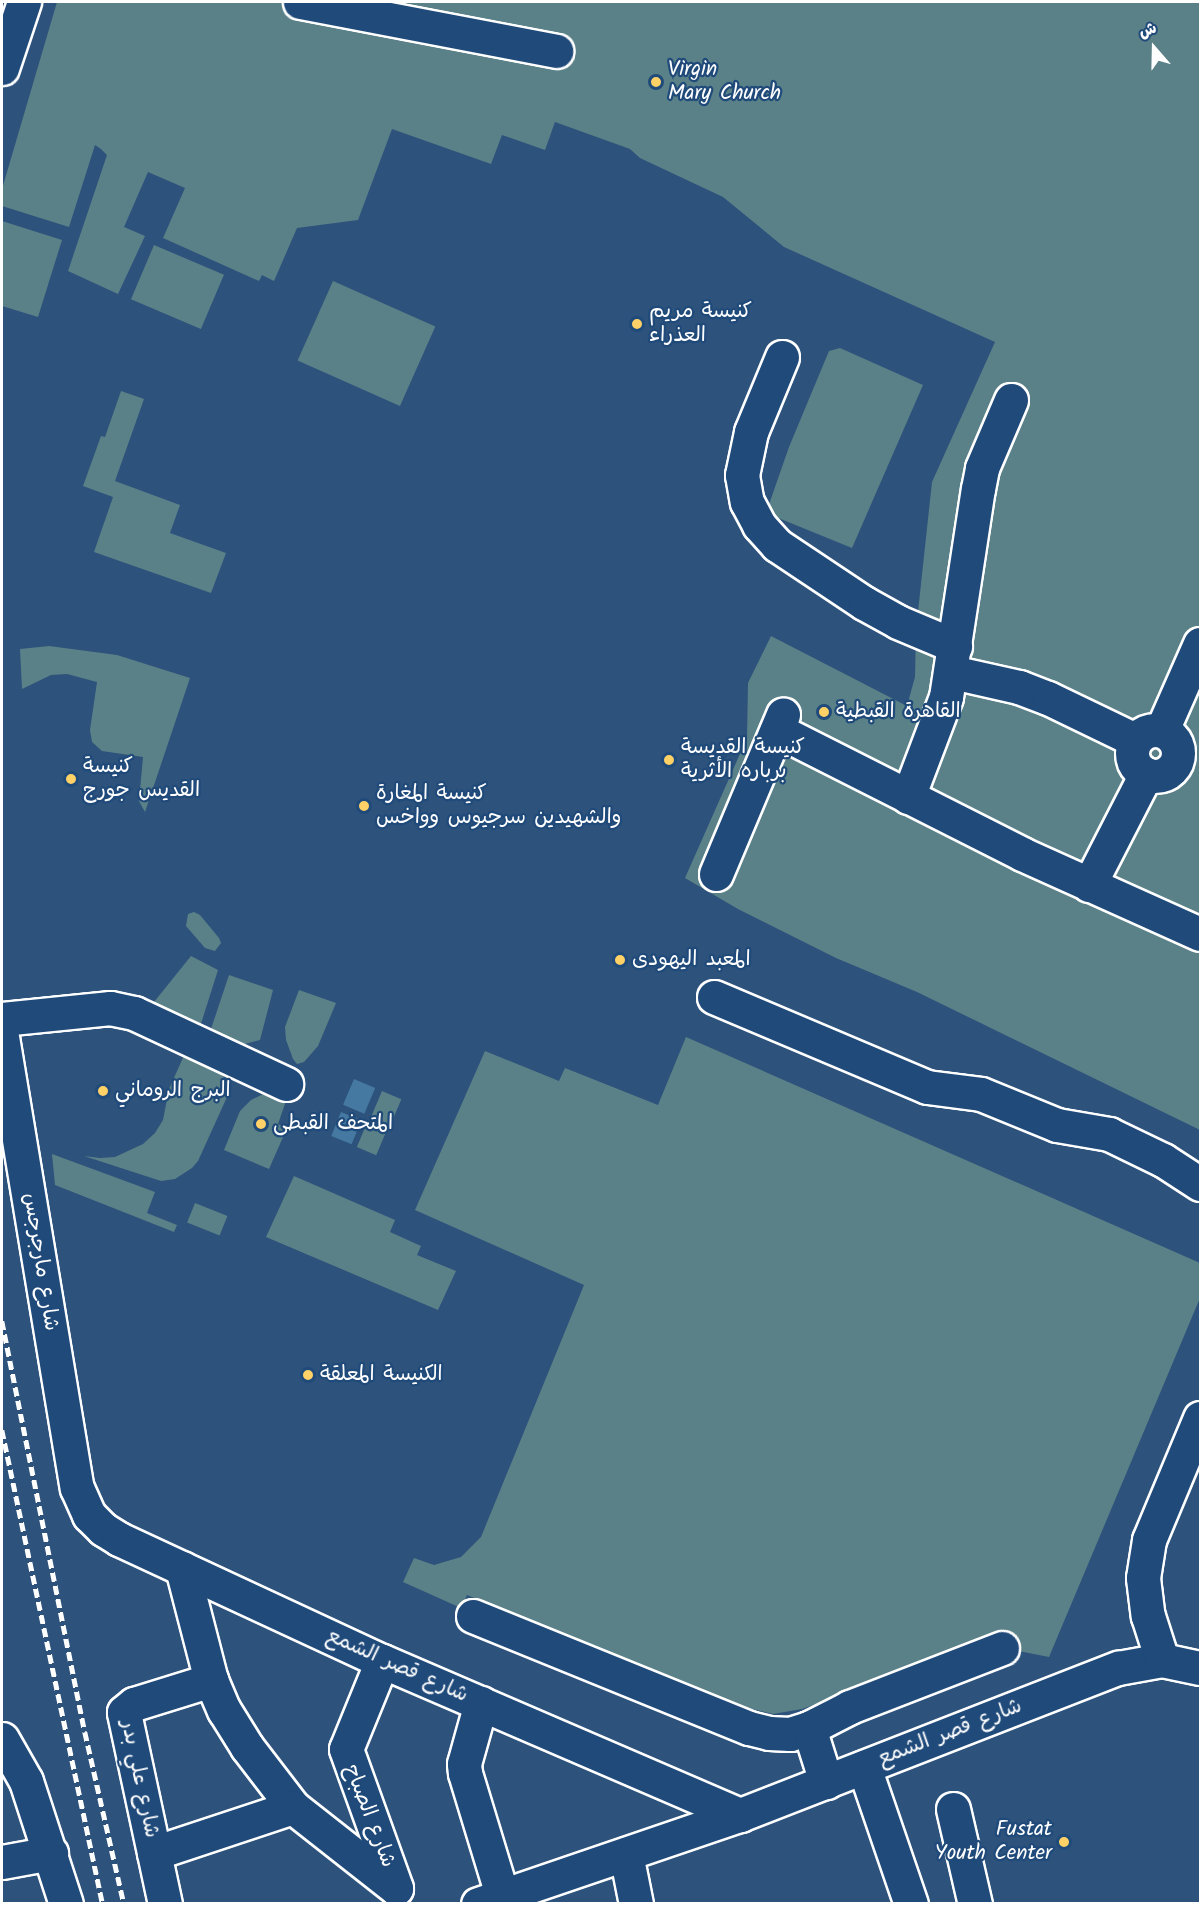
<!DOCTYPE html>
<html>
<head>
<meta charset="utf-8">
<style>
  body { margin:0 }
  #map { position:relative; width:1202px; height:1905px; overflow:hidden; background:#2d527c; font-family:Kalam,"Playpen Sans Arabic",sans-serif }
  div>[style] { position:absolute }
  .green>* { inset:0; background:#5a8187; transform-origin:0 0 }
  .water>* { inset:0; background:#4579a2; transform-origin:0 0 }
  .roads { filter:drop-shadow(2px 0 #fff) drop-shadow(-2px 0 #fff) drop-shadow(0 2px #fff) drop-shadow(0 -2px #fff) }
  .minor>* { height:33px; margin:-16.5px; padding:0 16.5px; transform-origin:16.5px; border-radius:16.5px; background:#1f4a7a }
  .minor>.ring { margin:-16.5px; padding:0; box-sizing:content-box; background:none; border:33px solid #1f4a7a; border-radius:50% }
  .major>* { height:33px; margin:-16.5px; padding:0 16.5px; transform-origin:16.5px; border-radius:16.5px; background:#1f4a7a }
  .rail>* { height:4.5px; margin-top:-2.25px; transform-origin:0; background:repeating-linear-gradient(90deg,#fff 0 9px,transparent 0 13.5px) }
  .dots>* { width:16px; height:16px; translate:-50% -50%; box-sizing:border-box; border:3px solid #1f4a7a; border-radius:50% }
  span { translate:-50% -50%; white-space:nowrap; text-align:center; line-height:1.15; -webkit-text-stroke:4.5px #1f4a7a; paint-order:stroke }
  .poi-label { font-size:21px; color:#fff }
  .left { translate:0 -50%; text-align:left }
  .right { translate:-100% -50%; text-align:right }
  .street-label { font-size:21px; color:#fff }
  .frame { position:absolute; inset:0; border:3px solid #fff; pointer-events:none }
  .north { position:absolute; left:1124px; top:18px; width:60px; height:60px; -webkit-text-stroke:4px #1f4a7a; paint-order:stroke; rotate:340deg; font-size:16px; font-weight:700; line-height:24px; text-align:center; color:#fff }
  .north::after { content:''; display:block; margin:auto; width:21px; height:27px; background:#fff; clip-path:polygon(50% 0,100% 100%,50% 72%,0 100%) }
</style>
</head>
<body>
<div id="map">
  <div class="green">
    <i style="clip-path:polygon(57px 2px,1200px 2px,1200px 1130px,917px 992px,836px 958px,738px 909px,685px 878px,747px 738px,748px 683px,771px 636px,907px 706px,915px 677px,916px 630px,932px 482px,995px 342px,784px 247px,723px 197px,640px 158px,630px 149px,555px 122px,545px 150px,502px 135px,491px 164px,392px 129px,358px 220px,297px 228px,274px 281px,262px 275px,259px 281px,163px 238px,185px 188px,148px 172px,124px 227px,145px 236px,118px 294px,68px 271px,107px 155px,101px 149px,95px 145px,69px 227px,2px 206px,2px 189px)"></i>
    <i style="clip-path:polygon(2px 221px,62px 240px,38px 317px,2px 306px)"></i>
    <i style="left:154px;top:245px;width:76px;height:59px;rotate:23deg"></i>
    <i style="left:333px;top:281px;width:112px;height:87px;rotate:24deg"></i>
    <i style="clip-path:polygon(840px 348px,923px 385px,852px 548px,766px 513px,789px 447px,829px 351px)"></i>
    <i style="clip-path:polygon(121px 391px,144px 399px,115px 481px,180px 505px,170px 533px,226px 553px,211px 593px,94px 552px,113px 497px,83px 486px,101px 436px,105px 437px)"></i>
    <i style="clip-path:polygon(49px 646px,117px 655px,190px 678px,145px 812px,139px 801px,143px 757px,102px 751px,92px 742px,90px 730px,97px 682px,67px 674px,51px 675px,22px 689px,20px 649px)"></i>
    <i style="clip-path:polygon(194px 912px,200px 915px,219px 938px,221px 943px,215px 951px,205px 948px,186px 926px,188px 914px)"></i>
    <i style="clip-path:polygon(191px 956px,218px 970px,199px 1030px,150px 1007px)"></i>
    <i style="clip-path:polygon(229px 975px,273px 990px,260px 1040px,234px 1047px,209px 1035px)"></i>
    <i style="clip-path:polygon(299px 990px,336px 1003px,318px 1046px,304px 1062px,297px 1064px,293px 1059px,286px 1040px,285px 1027px)"></i>
    <i style="clip-path:polygon(686px 1037px,1200px 1263px,1200px 1298px,1049px 1657px,993px 1646px,921px 1667px,802px 1709px,773px 1714px,748px 1708px,467px 1595px,461px 1608px,403px 1582px,414px 1558px,434px 1565px,461px 1557px,481px 1537px,584px 1285px,415px 1210px,485px 1051px,559px 1081px,565px 1068px,658px 1105px)"></i>
    <i style="clip-path:polygon(186px 1051px,222px 1072px,227px 1088px,227px 1097px,198px 1161px,192px 1168px,175px 1179px,161px 1181px,84px 1156px,100px 1158px,115px 1157px,143px 1144px,155px 1133px,163px 1120px,169px 1089px)"></i>
    <i style="clip-path:polygon(274px 1089px,287px 1098px,278px 1124px,287px 1128px,269px 1169px,224px 1150px,240px 1111px,251px 1100px)"></i>
    <i style="left:382px;top:1091px;width:21px;height:29px;rotate:23deg"></i>
    <i style="left:367px;top:1123px;width:21px;height:26px;rotate:23deg"></i>
    <i style="clip-path:polygon(52px 1154px,155px 1192px,147px 1213px,177px 1225px,174px 1232px,55px 1185px)"></i>
    <i style="clip-path:polygon(294px 1176px,395px 1220px,390px 1232px,421px 1246px,417px 1255px,456px 1271px,438px 1310px,266px 1237px)"></i>
    <i style="left:195px;top:1203px;width:35px;height:21px;rotate:22deg"></i>
  </div>
  <div class="water">
    <i style="left:354px;top:1079px;width:23px;height:28px;rotate:23deg"></i>
    <i style="left:341px;top:1112px;width:22px;height:26px;rotate:22deg"></i>
  </div>
  <div class="roads">
    <div class="minor">
      <i style="left:300px;top:2px;width:261px;rotate:10.8deg"></i>
      <i style="left:2px;top:68px;width:70px;rotate:-71.6deg"></i>
      <i style="left:782px;top:357px;width:81px;rotate:112.5deg"></i>
      <i style="left:751px;top:432px;width:44px;rotate:101.8deg"></i>
      <i style="left:742px;top:475px;width:27px;rotate:80deg"></i>
      <i style="left:747px;top:502px;width:26px;rotate:62deg"></i>
      <i style="left:759px;top:525px;width:27px;rotate:48deg"></i>
      <i style="left:777px;top:545px;width:105px;rotate:33.7deg"></i>
      <i style="left:864px;top:603px;width:39px;rotate:29deg"></i>
      <i style="left:898px;top:622px;width:62px;rotate:22.8deg"></i>
      <i style="left:952px;top:672px;width:69px;rotate:12.6deg"></i>
      <i style="left:1019px;top:687px;width:31px;rotate:21deg"></i>
      <i style="left:1048px;top:698px;width:97px;rotate:25.8deg"></i>
      <i class="ring" style="left:1132px;top:730px;width:13px;height:13px"></i>
      <i style="left:777px;top:730px;width:275px;rotate:26.8deg"></i>
      <i style="left:1022px;top:854px;width:195px;rotate:24.2deg"></i>
      <i style="left:1162px;top:730px;width:94px;rotate:-66.2deg"></i>
      <i style="left:908px;top:797px;width:107px;rotate:-69.2deg"></i>
      <i style="left:946px;top:697px;width:210px;rotate:-81.3deg"></i>
      <i style="left:978px;top:489px;width:21px;rotate:-79deg"></i>
      <i style="left:982px;top:468px;width:74px;rotate:-66.9deg"></i>
      <i style="left:716px;top:874px;width:173px;rotate:-67.2deg"></i>
      <i style="left:1089px;top:885px;width:125px;rotate:-62.8deg"></i>
      <i style="left:714px;top:997px;width:231px;rotate:22.9deg"></i>
      <i style="left:927px;top:1087px;width:54px;rotate:7.4deg"></i>
      <i style="left:981px;top:1094px;width:82px;rotate:22.2deg"></i>
      <i style="left:1057px;top:1125px;width:53px;rotate:9.8deg"></i>
      <i style="left:1109px;top:1134px;width:60px;rotate:25.7deg"></i>
      <i style="left:1163px;top:1160px;width:44px;rotate:33deg"></i>
      <i style="left:2px;top:1019px;width:109px;rotate:-5.8deg"></i>
      <i style="left:110px;top:1008px;width:25px;rotate:12deg"></i>
      <i style="left:134px;top:1013px;width:168px;rotate:25deg"></i>
      <i style="left:2px;top:1037px;width:457px;rotate:80.6deg"></i>
      <i style="left:77px;top:1488px;width:30px;rotate:66deg"></i>
      <i style="left:89px;top:1515px;width:20px;rotate:45deg"></i>
      <i style="left:103px;top:1529px;width:19px;rotate:32deg"></i>
      <i style="left:119px;top:1539px;width:290px;rotate:24.9deg"></i>
      <i style="left:382px;top:1661px;width:390px;rotate:23.3deg"></i>
      <i style="left:182px;top:1568px;width:116px;rotate:75.5deg"></i>
      <i style="left:211px;top:1680px;width:33px;rotate:67deg"></i>
      <i style="left:224px;top:1710px;width:44px;rotate:58.1deg"></i>
      <i style="left:247px;top:1747px;width:76px;rotate:52.5deg"></i>
      <i style="left:293px;top:1807px;width:131px;rotate:38.2deg"></i>
      <i style="left:473px;top:1616px;width:298px;rotate:22.1deg"></i>
      <i style="left:749px;top:1728px;width:21px;rotate:14deg"></i>
      <i style="left:769px;top:1733px;width:21px;rotate:3deg"></i>
      <i style="left:790px;top:1734px;width:20px;rotate:-18deg"></i>
      <i style="left:809px;top:1728px;width:46px;rotate:-27.1deg"></i>
      <i style="left:850px;top:1707px;width:163px;rotate:-21.2deg"></i>
      <i style="left:382px;top:1661px;width:95px;rotate:112.2deg"></i>
      <i style="left:346px;top:1749px;width:148px;rotate:70.2deg"></i>
      <i style="left:481px;top:1703px;width:63px;rotate:105.6deg"></i>
      <i style="left:464px;top:1764px;width:9px;rotate:84deg"></i>
      <i style="left:465px;top:1773px;width:127px;rotate:73.1deg"></i>
      <i style="left:809px;top:1728px;width:57px;rotate:72.5deg"></i>
      <i style="left:2px;top:1739px;width:48px;rotate:60.3deg"></i>
      <i style="left:26px;top:1781px;width:129px;rotate:72deg"></i>
      <i style="left:864px;top:1767px;width:145px;rotate:71.1deg"></i>
      <i style="left:953px;top:1809px;width:98px;rotate:77deg"></i>
      <i style="left:154px;top:1853px;width:146px;rotate:-18.3deg"></i>
      <i style="left:626px;top:1854px;width:51px;rotate:78.7deg"></i>
      <i style="left:2px;top:1862px;width:50px;rotate:-10.4deg"></i>
      <i style="left:165px;top:1904px;width:196px;rotate:-102.1deg"></i>
      <i style="left:124px;top:1712px;width:13px;rotate:-39deg"></i>
      <i style="left:134px;top:1704px;width:81px;rotate:-17.3deg"></i>
      <i style="left:478px;top:1904px;width:277px;rotate:-18.8deg"></i>
      <i style="left:740px;top:1815px;width:406px;rotate:-21.3deg"></i>
      <i style="left:1118px;top:1668px;width:45px;rotate:-10.3deg"></i>
    </div>
    <div class="major">
      <i style="left:1200px;top:1418px;width:132px;rotate:112.7deg"></i>
      <i style="left:1149px;top:1540px;width:38px;rotate:99deg"></i>
      <i style="left:1143px;top:1578px;width:38px;rotate:83deg"></i>
      <i style="left:1148px;top:1616px;width:46px;rotate:72.3deg"></i>
      <i style="left:1162px;top:1660px;width:39px;rotate:12deg"></i>
    </div>
  </div>
  <div class="rail">
    <i style="left:2px;top:1321px;width:419px;rotate:78.6deg"></i>
    <i style="left:85px;top:1732px;width:176px;rotate:77.2deg"></i>
    <i style="left:2px;top:1430px;width:485px;rotate:78deg"></i>
  </div>
  <div class="dots">
    <i style="left:656px;top:82px;background:#ffd166"></i>
    <i style="left:637px;top:324px;background:#ffd166"></i>
    <i style="left:824px;top:712px;background:#ffd166"></i>
    <i style="left:669px;top:760px;background:#ffd166"></i>
    <i style="left:71px;top:779px;background:#ffd166"></i>
    <i style="left:364px;top:806px;background:#ffd166"></i>
    <i style="left:620px;top:960px;background:#ffd166"></i>
    <i style="left:103px;top:1091px;background:#ffd166"></i>
    <i style="left:261px;top:1124px;background:#ffd166"></i>
    <i style="left:308px;top:1375px;background:#ffd166"></i>
    <i style="left:1064px;top:1842px;background:#ffd166"></i>
  </div>
  <div class="poi-label">
    <span class="left" style="left:668px;top:82px">Virgin<br>Mary Church</span>
    <span class="left" style="left:649px;top:324px">كنيسة مريم<br>العذراء</span>
    <span class="left" style="left:836px;top:712px">القاهرة القبطية</span>
    <span class="left" style="left:681px;top:760px">كنيسة القديسة<br>برباره الأثرية</span>
    <span class="left" style="left:83px;top:779px">كنيسة<br>القديس جورج</span>
    <span class="left" style="left:376px;top:806px">كنيسة المغارة<br>والشهيدين سرجيوس وواخس</span>
    <span class="left" style="left:632px;top:960px">المعبد اليهودى</span>
    <span class="left" style="left:115px;top:1091px">البرج الروماني</span>
    <span class="left" style="left:273px;top:1124px">المتحف القبطى</span>
    <span class="left" style="left:320px;top:1375px">الكنيسة المعلقة</span>
    <span class="right" style="left:1052px;top:1842px">Fustat<br>Youth Center</span>
  </div>
  <div class="street-label">
    <span style="left:40px;top:1262px;rotate:81deg">شارع مارجرجس</span>
    <span style="left:397px;top:1666px;rotate:24deg">شارع قصر الشمع</span>
    <span style="left:950px;top:1733px;rotate:-21deg">شارع قصر الشمع</span>
    <span style="left:139px;top:1779px;rotate:78deg">شارع علي بدر</span>
    <span style="left:369px;top:1816px;rotate:69deg">شارع الصباح</span>
  </div>
  <div class="frame"></div>
  <div class="north">ش</div>
</div>
</body>
</html>
